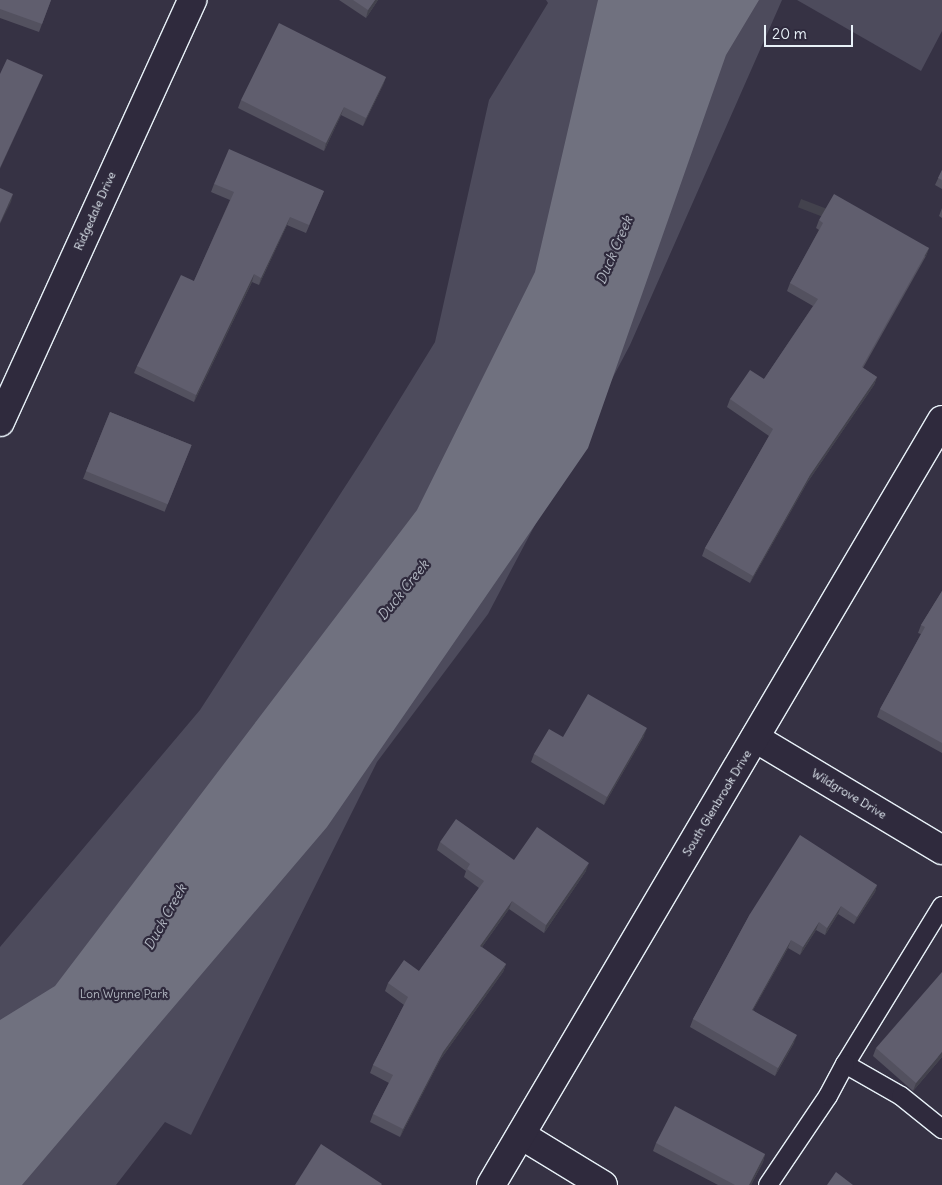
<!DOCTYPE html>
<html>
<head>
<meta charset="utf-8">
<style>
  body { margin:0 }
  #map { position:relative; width:942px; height:1185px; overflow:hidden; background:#363244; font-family:Delius,sans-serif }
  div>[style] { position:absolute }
  .green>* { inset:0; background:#4d4b5c }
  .water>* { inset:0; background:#70717f }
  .roads { filter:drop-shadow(1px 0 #e8f1f8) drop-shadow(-1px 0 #e8f1f8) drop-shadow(0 1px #e8f1f8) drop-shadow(0 -1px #e8f1f8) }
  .service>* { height:18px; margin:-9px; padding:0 9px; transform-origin:9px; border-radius:9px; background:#2f2a3d }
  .minor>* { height:28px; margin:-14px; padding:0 14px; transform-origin:14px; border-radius:14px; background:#2f2a3d }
  .tertiary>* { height:28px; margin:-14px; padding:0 14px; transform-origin:14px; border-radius:14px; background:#2f2a3d }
  .wall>* { inset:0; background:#53515f; transform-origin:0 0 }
  .shaded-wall>* { inset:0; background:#43424d; transform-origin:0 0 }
  .building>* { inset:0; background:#605e6e; transform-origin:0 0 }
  span { translate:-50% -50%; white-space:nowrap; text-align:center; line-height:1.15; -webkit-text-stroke:4.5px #2f2a3d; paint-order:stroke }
  .street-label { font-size:12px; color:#e8f1f8 }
  .park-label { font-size:12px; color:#b2b7c1 }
  .water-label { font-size:14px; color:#b2b7c2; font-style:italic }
  .scale { position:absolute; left:764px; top:25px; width:89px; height:22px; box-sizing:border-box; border:2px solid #e8f1f8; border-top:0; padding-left:6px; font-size:15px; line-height:18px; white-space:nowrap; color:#e8f1f8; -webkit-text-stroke:4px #2f2a3d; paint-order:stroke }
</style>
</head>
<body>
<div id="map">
  <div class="green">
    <i style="clip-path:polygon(546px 0,782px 0,630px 345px,488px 614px,377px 762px,191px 1135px,165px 1122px,116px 1185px,0 1185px,0 947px,200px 710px,363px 459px,435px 342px,489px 100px,548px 3px)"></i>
    <i style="clip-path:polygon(797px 0,942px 0,942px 31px,921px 71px)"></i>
  </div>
  <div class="water">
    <i style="clip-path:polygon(598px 0,759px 0,726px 55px,588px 448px,327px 827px,22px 1185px,0 1185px,0 1020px,55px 986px,417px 510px,535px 272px)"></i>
  </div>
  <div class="roads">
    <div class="service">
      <i style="left:942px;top:906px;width:185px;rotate:121.5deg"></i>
      <i style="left:845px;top:1064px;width:64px;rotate:29.7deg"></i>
      <i style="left:901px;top:1096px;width:53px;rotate:38.8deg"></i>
      <i style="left:768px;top:1185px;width:107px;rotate:-56deg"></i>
      <i style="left:828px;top:1096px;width:36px;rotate:-62deg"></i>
    </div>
    <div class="minor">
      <i style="left:0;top:422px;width:464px;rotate:-65.5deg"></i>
      <i style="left:755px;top:738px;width:218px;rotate:30.9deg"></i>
      <i style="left:521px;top:1135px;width:96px;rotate:31.4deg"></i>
    </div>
    <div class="tertiary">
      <i style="left:491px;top:1185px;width:888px;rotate:-59.48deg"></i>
    </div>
  </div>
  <div class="wall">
    <i style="clip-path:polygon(0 0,51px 0,39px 32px,0 18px)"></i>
    <i style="clip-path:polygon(339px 0,378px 0,366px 18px)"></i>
    <i style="clip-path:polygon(386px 77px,383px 85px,363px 126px,341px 115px,324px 151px,238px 108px,241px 100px)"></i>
    <i style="clip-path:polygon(942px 170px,942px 189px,935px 185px)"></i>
    <i style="clip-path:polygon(214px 184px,324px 191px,306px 233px,287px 225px,259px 285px,252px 282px,194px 402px,134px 373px,137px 366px,194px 281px,230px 200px,211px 192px)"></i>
    <i style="clip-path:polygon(942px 208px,942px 218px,939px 216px)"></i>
    <i style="clip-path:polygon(819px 220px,929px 248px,926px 256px,863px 368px,877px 377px,874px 385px,807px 483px,750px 583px,702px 556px,705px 548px,769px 436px,727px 407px,730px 399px,764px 379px,813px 306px,787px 291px,790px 283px,819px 230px,816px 228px)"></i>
    <i style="left:110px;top:412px;width:88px;height:72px;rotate:22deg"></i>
    <i style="clip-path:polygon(942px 591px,942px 753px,877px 717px,880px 709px,921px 634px,918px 633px,921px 625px)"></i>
    <i style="clip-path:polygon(644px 736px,604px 805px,531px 762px,534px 754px,563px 737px)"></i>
    <i style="clip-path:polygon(440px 842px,514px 860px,586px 871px,544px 933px,509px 909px,482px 947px,506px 964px,503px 972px,440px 1060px,400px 1137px,370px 1122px,373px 1114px,389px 1083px,370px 1073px,373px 1065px,404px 1005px,385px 991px,388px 983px,419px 971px,479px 888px,464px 877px,466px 871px,437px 850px)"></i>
    <i style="clip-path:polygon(877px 885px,875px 892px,854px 924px,838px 914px,825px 935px,816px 930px,800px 955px,788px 948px,753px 1010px,794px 1043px,775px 1076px,690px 1027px,693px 1019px,750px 914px)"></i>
    <i style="clip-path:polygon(876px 1048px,942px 1057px,913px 1091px,873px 1056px)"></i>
    <i style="clip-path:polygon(656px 1143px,765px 1154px,763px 1162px,751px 1185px,718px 1185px,653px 1151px)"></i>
  </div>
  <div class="shaded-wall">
    <i style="clip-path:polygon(375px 0,378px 0,366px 18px,368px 10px)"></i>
    <i style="clip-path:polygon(43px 75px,40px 82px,0 169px,0 168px)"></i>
    <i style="clip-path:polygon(386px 77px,383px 85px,363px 126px,366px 118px)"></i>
    <i style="clip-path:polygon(344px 107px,341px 115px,324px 151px,326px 143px)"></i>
    <i style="clip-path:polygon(13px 194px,11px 202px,0 224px,0 223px)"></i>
    <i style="clip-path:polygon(290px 217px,287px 225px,259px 285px,261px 278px)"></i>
    <i style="left:929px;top:248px;width:9px;height:137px;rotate:111deg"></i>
    <i style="clip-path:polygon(254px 274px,252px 282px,194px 402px,196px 395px)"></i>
    <i style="clip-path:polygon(877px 377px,874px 385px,807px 483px,750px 583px,753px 576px,810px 475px)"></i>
    <i style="clip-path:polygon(647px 728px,644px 736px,604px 805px,607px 797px)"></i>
    <i style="clip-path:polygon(589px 863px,586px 871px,544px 933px,546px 925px)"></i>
    <i style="clip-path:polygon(877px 885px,875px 892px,854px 924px,857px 917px)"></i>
    <i style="clip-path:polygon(512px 901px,509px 909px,477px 954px,480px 946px)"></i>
    <i style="clip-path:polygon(841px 906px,838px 914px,825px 935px,827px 928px)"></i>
    <i style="clip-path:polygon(819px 922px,816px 930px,800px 955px,803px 947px)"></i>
    <i style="clip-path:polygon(791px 940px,788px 948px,749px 1017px,752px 1010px)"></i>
    <i style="clip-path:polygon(506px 964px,503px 972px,440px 1060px,400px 1137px,403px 1129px,443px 1052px)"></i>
    <i style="clip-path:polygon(797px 1035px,794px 1043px,775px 1076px,778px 1068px)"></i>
    <i style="clip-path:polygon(942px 1052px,942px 1057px,913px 1091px,916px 1083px)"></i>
    <i style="clip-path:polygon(765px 1154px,763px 1162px,751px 1185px,749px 1185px)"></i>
  </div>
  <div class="building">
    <i style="clip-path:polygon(0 0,51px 0,42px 24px,0 9px)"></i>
    <i style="clip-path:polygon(353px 0,375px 0,368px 10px)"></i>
    <i style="clip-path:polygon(279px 23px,386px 77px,366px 118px,344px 107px,326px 143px,241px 100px)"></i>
    <i style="clip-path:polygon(7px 59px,43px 75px,0 168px,0 74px)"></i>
    <i style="clip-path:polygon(229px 149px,324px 191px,309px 225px,290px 217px,261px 278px,254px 274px,196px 395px,137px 366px,181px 275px,194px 281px,234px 192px,214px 184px)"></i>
    <i style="clip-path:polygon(942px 170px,942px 180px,938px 178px)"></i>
    <i style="clip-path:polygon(0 188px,13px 194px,0 223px)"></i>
    <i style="clip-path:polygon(834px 194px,929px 248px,862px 367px,877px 377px,810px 475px,753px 576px,705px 548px,773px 429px,730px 399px,750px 370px,764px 379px,818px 299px,790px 283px,823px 223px,819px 220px)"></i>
    <i style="left:110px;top:412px;width:88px;height:64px;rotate:22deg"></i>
    <i style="clip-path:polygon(942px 591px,942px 743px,880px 709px,925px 627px,921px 625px)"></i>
    <i style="clip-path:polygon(588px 694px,647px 728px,607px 797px,534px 754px,549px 729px,563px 737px)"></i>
    <i style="clip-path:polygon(456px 819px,514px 860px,537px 827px,589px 863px,546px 925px,512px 901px,480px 946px,506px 964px,443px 1052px,403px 1129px,373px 1114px,393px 1075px,373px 1065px,408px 997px,388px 983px,404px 960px,419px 971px,484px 881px,467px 869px,470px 864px,440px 842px)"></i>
    <i style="clip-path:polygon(800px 835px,877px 885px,857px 917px,841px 906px,827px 928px,819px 922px,803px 947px,791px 940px,752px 1010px,797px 1035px,778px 1068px,693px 1019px,750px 914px)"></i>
    <i style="clip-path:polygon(942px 972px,942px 1052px,916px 1083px,876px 1048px)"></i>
    <i style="clip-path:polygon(675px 1106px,765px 1154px,749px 1185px,735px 1185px,656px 1143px)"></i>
    <i style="clip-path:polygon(321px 1144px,382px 1184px,381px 1185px,295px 1185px)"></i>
    <i style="clip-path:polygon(836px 1172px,853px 1185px,827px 1185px)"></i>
  </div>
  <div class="street-label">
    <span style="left:95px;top:211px;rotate:-66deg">Ridgedale Drive</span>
    <span style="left:849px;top:794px;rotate:31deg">Wildgrove Drive</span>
    <span style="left:717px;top:803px;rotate:-59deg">South Glenbrook Drive</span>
  </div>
  <div class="park-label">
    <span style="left:124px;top:994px">Lon Wynne Park</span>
  </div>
  <div class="water-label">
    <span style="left:614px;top:250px;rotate:-67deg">Duck Creek</span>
    <span style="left:403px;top:590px;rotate:-51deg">Duck Creek</span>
    <span style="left:165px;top:917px;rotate:-61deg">Duck Creek</span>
  </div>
  <div class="scale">20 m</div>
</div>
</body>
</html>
